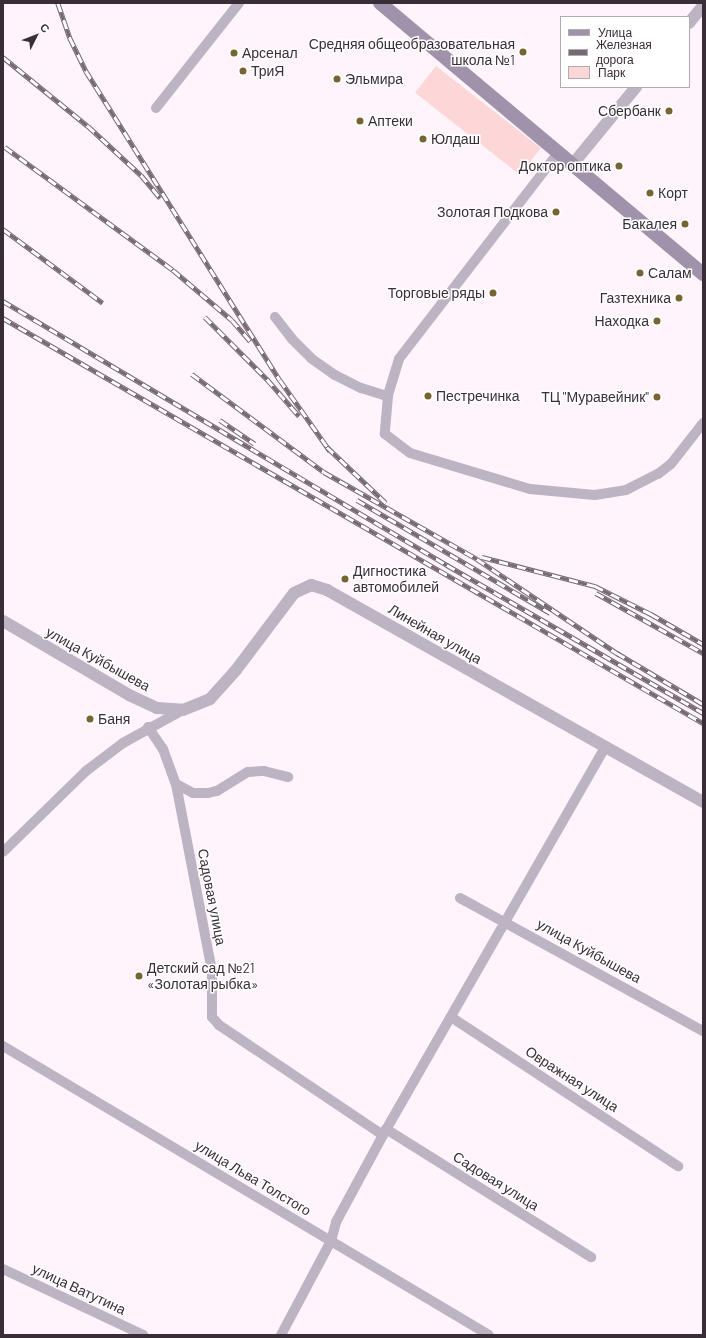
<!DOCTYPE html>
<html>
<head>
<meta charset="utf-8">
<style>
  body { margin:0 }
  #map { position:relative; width:706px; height:1338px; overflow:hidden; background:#fff3fc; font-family:Barlow,sans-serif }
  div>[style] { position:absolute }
  .green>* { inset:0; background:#fdd7d7; transform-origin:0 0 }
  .minor>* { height:10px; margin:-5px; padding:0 5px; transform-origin:5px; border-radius:5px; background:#bcb3c3 }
  .tertiary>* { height:12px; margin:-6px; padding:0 6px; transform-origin:6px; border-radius:6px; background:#bcb3c3 }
  .secondary>* { height:14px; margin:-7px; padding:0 7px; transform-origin:7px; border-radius:7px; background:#9f92aa }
  .rail>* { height:4.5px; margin-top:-2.25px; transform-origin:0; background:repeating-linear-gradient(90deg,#fff 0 9px,#756972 0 18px); box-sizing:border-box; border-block:1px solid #756972 }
  .dots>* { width:11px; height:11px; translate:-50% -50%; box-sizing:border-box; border:2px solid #fff; border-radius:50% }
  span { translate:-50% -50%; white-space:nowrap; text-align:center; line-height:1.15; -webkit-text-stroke:3px #fff; paint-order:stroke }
  .poi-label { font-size:14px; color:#392e37 }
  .right { translate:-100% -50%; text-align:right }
  .left { translate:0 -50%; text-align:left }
  .street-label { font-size:14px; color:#392e37 }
  .frame { position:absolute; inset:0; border:4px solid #392e37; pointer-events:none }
  .legend { position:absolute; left:560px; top:16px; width:130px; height:72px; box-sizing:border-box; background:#fff; border:1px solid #b0abaf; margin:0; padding:5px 7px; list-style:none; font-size:12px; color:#392e37 }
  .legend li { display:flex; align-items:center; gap:8px; height:20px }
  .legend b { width:20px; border:1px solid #b0abaf }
  .north { position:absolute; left:16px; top:16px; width:40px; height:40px; -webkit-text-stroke:3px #fff; paint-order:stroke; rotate:48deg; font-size:11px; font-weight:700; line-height:16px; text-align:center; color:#392e37 }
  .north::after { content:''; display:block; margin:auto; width:14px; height:18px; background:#392e37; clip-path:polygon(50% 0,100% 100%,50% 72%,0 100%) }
</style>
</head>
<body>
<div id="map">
  <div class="green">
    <i style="left:436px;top:66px;width:133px;height:34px;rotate:38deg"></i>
  </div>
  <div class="minor">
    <i style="left:156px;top:108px;width:134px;rotate:-51.7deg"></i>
    <i style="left:558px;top:153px;width:260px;rotate:127.7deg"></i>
    <i style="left:399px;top:359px;width:39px;rotate:107deg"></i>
    <i style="left:388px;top:396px;width:38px;rotate:95deg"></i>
    <i style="left:385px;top:434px;width:31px;rotate:37deg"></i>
    <i style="left:410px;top:453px;width:125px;rotate:16.7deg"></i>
    <i style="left:530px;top:489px;width:65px;rotate:5.3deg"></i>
    <i style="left:595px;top:495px;width:31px;rotate:-9deg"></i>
    <i style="left:626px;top:490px;width:36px;rotate:-27deg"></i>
    <i style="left:658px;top:474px;width:16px;rotate:-38deg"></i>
    <i style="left:671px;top:464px;width:52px;rotate:-52deg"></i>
    <i style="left:275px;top:317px;width:28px;rotate:52deg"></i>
    <i style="left:292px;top:339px;width:28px;rotate:45deg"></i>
    <i style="left:312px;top:359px;width:28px;rotate:35deg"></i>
    <i style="left:335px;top:375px;width:29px;rotate:27deg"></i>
    <i style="left:361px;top:388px;width:28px;rotate:17deg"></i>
    <i style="left:148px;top:727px;width:27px;rotate:56deg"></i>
    <i style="left:163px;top:749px;width:37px;rotate:70deg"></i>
    <i style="left:176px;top:784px;width:190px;rotate:79.1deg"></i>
    <i style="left:212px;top:971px;width:46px;rotate:90deg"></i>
    <i style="left:212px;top:1017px;width:11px;rotate:49deg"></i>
    <i style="left:219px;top:1025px;width:197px;rotate:33.9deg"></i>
    <i style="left:176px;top:784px;width:19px;rotate:28deg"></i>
    <i style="left:193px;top:793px;width:15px"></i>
    <i style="left:208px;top:793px;width:9px;rotate:-13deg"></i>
    <i style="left:217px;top:791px;width:36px;rotate:-32deg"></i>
    <i style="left:248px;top:772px;width:16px;rotate:-4deg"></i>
    <i style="left:264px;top:771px;width:25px;rotate:14deg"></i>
    <i style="left:3px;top:852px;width:116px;rotate:-44.3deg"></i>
    <i style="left:86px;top:771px;width:46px;rotate:-37.1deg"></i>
    <i style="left:123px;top:743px;width:68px;rotate:-28.8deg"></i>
    <i style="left:460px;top:898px;width:277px;rotate:28.7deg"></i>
    <i style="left:451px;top:1017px;width:272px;rotate:33.3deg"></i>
    <i style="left:3px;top:1046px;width:565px;rotate:30.74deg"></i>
    <i style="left:386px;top:1129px;width:242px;rotate:32deg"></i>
    <i style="left:3px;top:1269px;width:155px;rotate:25.2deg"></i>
    <i style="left:281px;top:1335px;width:106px;rotate:-62deg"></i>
    <i style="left:331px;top:1241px;width:20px;rotate:-75deg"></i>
    <i style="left:336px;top:1222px;width:99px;rotate:-61.6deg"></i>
    <i style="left:383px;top:1135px;width:446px;rotate:-60.2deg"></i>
  </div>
  <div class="tertiary">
    <i style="left:689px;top:23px;width:22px;rotate:-51deg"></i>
    <i style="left:572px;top:165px;width:101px;rotate:-50.6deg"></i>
    <i style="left:3px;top:621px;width:146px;rotate:30.4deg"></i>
    <i style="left:129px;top:695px;width:31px;rotate:25deg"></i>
    <i style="left:157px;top:708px;width:26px;rotate:4deg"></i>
    <i style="left:183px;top:710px;width:29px;rotate:-22deg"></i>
    <i style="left:210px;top:699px;width:39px;rotate:-48deg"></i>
    <i style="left:236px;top:670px;width:96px;rotate:-53deg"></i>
    <i style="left:294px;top:593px;width:19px;rotate:-25deg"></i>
    <i style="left:311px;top:585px;width:17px;rotate:17deg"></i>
    <i style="left:327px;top:590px;width:432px;rotate:29.4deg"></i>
  </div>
  <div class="secondary">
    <i style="left:380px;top:3px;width:422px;rotate:40deg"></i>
  </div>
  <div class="rail">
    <i style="left:58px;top:3px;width:37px;rotate:71deg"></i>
    <i style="left:70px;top:38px;width:37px;rotate:64deg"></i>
    <i style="left:86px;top:71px;width:365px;rotate:57.9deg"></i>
    <i style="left:280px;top:380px;width:87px;rotate:54.8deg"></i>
    <i style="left:3px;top:57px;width:109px;rotate:39.1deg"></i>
    <i style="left:88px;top:126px;width:72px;rotate:42.8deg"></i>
    <i style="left:141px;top:175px;width:30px;rotate:50deg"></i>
    <i style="left:5px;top:147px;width:208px;rotate:36.2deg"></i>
    <i style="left:173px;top:270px;width:77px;rotate:40.3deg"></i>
    <i style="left:232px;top:320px;width:28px;rotate:49deg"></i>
    <i style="left:3px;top:229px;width:124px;rotate:36.5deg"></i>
    <i style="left:3px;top:301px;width:517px;rotate:30.74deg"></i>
    <i style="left:447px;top:565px;width:296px;rotate:30deg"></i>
    <i style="left:205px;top:317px;width:88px;rotate:45deg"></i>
    <i style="left:267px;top:379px;width:49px;rotate:49.1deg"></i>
    <i style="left:3px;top:318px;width:809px;rotate:30.05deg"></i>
    <i style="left:192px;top:374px;width:164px;rotate:36.6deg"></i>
    <i style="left:324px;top:472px;width:176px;rotate:29.6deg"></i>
    <i style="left:477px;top:559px;width:172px;rotate:33.9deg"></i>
    <i style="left:220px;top:420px;width:42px;rotate:34.4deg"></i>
    <i style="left:327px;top:447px;width:81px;rotate:43.5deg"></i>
    <i style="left:357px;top:500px;width:224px;rotate:30.3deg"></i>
    <i style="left:482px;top:557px;width:117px;rotate:14.4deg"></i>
    <i style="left:595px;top:586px;width:63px;rotate:26.6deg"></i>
    <i style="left:651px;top:614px;width:60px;rotate:30deg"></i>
    <i style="left:596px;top:593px;width:123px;rotate:29.3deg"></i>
    <i style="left:617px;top:653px;width:100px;rotate:30.7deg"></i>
  </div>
  <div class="dots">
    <i style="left:523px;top:52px;background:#786332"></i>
    <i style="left:234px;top:53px;background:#786332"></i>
    <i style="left:243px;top:71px;background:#786332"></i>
    <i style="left:337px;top:79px;background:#786332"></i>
    <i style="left:669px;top:111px;background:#786332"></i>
    <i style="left:360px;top:121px;background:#786332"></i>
    <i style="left:423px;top:139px;background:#786332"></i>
    <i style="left:619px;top:166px;background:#786332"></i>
    <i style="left:650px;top:193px;background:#786332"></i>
    <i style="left:556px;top:212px;background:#786332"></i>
    <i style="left:685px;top:224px;background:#786332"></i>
    <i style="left:640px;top:273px;background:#786332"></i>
    <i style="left:493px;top:293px;background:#786332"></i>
    <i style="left:679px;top:298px;background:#786332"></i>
    <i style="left:657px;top:321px;background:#786332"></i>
    <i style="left:428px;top:396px;background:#786332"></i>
    <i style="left:657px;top:397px;background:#786332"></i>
    <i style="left:345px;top:579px;background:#786332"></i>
    <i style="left:90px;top:719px;background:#786332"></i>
    <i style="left:139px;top:976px;background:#786332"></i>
  </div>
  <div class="poi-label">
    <span class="right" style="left:515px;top:52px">Средняя общеобразовательная<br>школа №1</span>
    <span class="left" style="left:242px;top:53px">Арсенал</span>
    <span class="left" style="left:251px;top:71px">ТриЯ</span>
    <span class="left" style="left:345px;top:79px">Эльмира</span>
    <span class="right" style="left:661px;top:111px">Сбербанк</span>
    <span class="left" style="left:368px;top:121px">Аптеки</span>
    <span class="left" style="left:431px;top:139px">Юлдаш</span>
    <span class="right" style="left:611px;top:166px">Доктор оптика</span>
    <span class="left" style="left:658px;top:193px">Корт</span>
    <span class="right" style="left:548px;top:212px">Золотая Подкова</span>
    <span class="right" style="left:677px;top:224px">Бакалея</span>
    <span class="left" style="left:648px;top:273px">Салам</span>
    <span class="right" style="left:485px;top:293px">Торговые ряды</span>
    <span class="right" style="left:671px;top:298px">Газтехника</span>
    <span class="right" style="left:649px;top:321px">Находка</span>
    <span class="left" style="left:436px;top:396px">Пестречинка</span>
    <span class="right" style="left:649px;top:397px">ТЦ "Муравейник"</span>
    <span class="left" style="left:353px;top:579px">Дигностика<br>автомобилей</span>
    <span class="left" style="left:98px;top:719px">Баня</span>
    <span class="left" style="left:147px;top:976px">Детский сад №21<br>«Золотая рыбка»</span>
  </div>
  <div class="street-label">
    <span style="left:435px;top:634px;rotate:30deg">Линейная улица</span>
    <span style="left:98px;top:659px;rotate:29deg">улица Куйбышева</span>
    <span style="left:212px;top:897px;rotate:79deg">Садовая улица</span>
    <span style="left:589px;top:951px;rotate:29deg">улица Куйбышева</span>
    <span style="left:572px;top:1079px;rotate:33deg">Овражная улица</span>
    <span style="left:253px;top:1178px;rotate:31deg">улица Льва Толстого</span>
    <span style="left:496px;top:1181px;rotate:32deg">Садовая улица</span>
    <span style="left:79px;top:1289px;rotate:25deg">улица Ватутина</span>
  </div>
  <div class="frame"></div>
  <ul class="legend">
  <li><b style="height:5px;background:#9f92aa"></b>Улица</li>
  <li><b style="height:5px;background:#756972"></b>Железная дорога</li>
  <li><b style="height:11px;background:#fdd7d7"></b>Парк</li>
  </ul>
  <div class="north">С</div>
</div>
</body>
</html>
